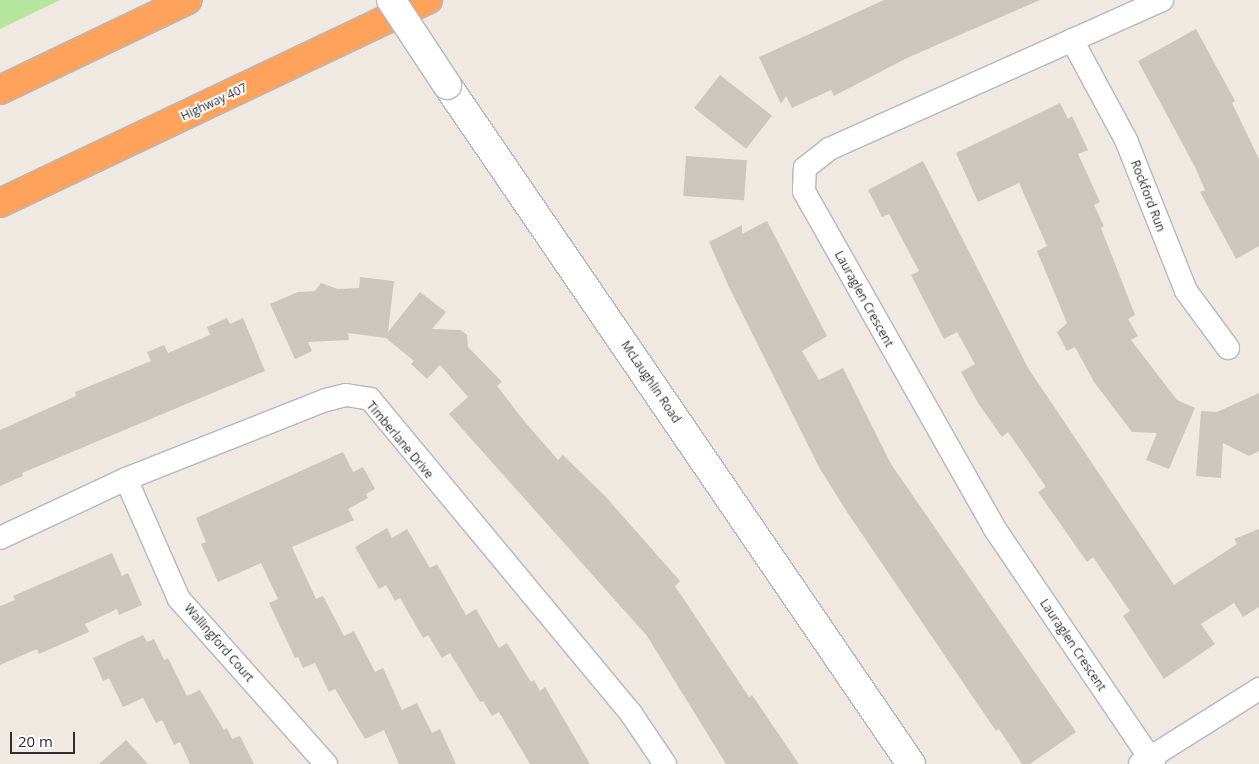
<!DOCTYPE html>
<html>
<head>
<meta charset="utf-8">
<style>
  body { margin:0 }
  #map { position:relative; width:1259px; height:764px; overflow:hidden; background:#efe9e1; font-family:"Open Sans",sans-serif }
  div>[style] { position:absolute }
  .green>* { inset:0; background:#b6e59e }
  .building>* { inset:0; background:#cbc7bf; transform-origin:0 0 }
  .roads { filter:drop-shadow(1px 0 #b4b7c1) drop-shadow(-1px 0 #b4b7c1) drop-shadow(0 1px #b4b7c1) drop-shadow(0 -1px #b4b7c1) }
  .street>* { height:22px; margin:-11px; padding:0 11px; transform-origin:11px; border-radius:11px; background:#fff }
  .secondary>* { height:28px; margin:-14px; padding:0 14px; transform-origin:14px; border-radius:14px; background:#fff }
  .highway>* { height:28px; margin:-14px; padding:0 14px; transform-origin:14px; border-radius:14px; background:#ffa35c }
  .bridges { filter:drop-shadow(1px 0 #b4b7c1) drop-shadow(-1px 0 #b4b7c1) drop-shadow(0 1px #b4b7c1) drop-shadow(0 -1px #b4b7c1) }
  .secondary-bridge>* { height:28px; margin:-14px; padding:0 14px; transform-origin:14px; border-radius:14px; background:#fff }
  span { translate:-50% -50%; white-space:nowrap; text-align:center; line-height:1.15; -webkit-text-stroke:4px #fff; paint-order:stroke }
  .street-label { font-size:12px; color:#2e2e2e }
  .scale { position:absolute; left:10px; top:732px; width:65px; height:22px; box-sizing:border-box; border:2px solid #2e2e2e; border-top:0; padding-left:6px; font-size:15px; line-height:18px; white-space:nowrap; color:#2e2e2e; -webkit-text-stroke:4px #fff; paint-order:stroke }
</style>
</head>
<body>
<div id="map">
  <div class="green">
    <i style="clip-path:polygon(0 0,60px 0,0 29px)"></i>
  </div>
  <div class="building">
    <i style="clip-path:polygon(884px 0,1040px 0,907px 58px,834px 96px,831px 90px,792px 108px,786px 96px,781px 104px,759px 57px)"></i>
    <i style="clip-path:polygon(1196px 29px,1235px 101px,1232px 103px,1259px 159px,1259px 246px,1236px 259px,1200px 192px,1205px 190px,1195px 167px,1138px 61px)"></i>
    <i style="left:720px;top:75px;width:66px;height:42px;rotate:38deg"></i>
    <i style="clip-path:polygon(1060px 103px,1068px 119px,1072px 116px,1088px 150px,1078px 154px,1100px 202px,1094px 205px,1104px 226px,1101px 228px,1135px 315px,1128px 319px,1138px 336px,1131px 340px,1177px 400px,1195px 408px,1169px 469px,1146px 460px,1157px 433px,1132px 432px,1094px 382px,1075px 347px,1067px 351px,1057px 332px,1067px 323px,1037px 251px,1047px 246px,1019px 183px,978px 202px,956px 153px)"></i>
    <i style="left:686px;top:156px;width:61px;height:40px;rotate:4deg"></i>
    <i style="clip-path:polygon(923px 161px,1028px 368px,1174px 585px,1237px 544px,1234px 539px,1259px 529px,1259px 607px,1243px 617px,1234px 603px,1201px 624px,1215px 644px,1164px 679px,1123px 616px,1130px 611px,1093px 557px,1087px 562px,1038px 492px,1046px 487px,1008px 432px,1002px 437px,978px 403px,961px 372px,975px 364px,957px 332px,944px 339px,911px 275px,919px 271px,889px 214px,882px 217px,868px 190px)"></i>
    <i style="clip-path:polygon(767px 221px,827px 336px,802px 351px,819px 380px,843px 368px,891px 464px,1076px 732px,1030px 764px,1022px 764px,999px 729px,996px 731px,849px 515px,820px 469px,729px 287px,709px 242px,742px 225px,742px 234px)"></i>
    <i style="clip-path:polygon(360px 277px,394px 281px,388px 332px,420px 292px,446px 312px,432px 329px,461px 330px,467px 335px,468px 347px,502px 382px,497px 386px,525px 422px,558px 460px,563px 455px,605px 496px,680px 581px,675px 586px,749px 697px,752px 695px,799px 764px,726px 764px,647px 636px,449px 414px,468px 397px,440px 365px,427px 379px,411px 364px,414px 361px,386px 338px,348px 333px,349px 340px,308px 342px,312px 351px,295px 359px,270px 304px,298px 292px,315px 291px,321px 283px,338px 289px,359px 288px)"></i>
    <i style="clip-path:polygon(227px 318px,230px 324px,243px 318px,265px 371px,22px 473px,23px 476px,0 486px,0 430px,76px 396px,75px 392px,151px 361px,147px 352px,164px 345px,168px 353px,210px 335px,207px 327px)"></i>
    <i style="clip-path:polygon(1259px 393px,1259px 451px,1249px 456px,1223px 443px,1221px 478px,1196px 476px,1201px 411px,1217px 412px)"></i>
    <i style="clip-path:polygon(343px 452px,353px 472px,363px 467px,375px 489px,366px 494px,368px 498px,348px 509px,354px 520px,292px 547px,316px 599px,323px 596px,344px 636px,354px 631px,375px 672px,383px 668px,402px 710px,417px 703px,432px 733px,440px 729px,456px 764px,399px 764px,384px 730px,365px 739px,335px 689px,329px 692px,315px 663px,303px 668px,298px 657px,295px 658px,269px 603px,278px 599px,261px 563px,218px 582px,201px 544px,206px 542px,196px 518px)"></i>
    <i style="clip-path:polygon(387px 528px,392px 538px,407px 529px,430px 568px,437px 564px,466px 615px,476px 609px,499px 648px,507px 643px,531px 682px,534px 680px,540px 691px,545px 687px,590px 764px,530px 764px,499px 712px,492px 716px,483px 701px,480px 702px,450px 653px,442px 658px,428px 635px,423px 638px,400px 598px,395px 601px,386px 585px,379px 589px,355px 547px)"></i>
    <i style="clip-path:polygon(112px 553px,122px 576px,128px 573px,142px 605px,119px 615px,117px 609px,85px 624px,89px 632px,39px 654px,37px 649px,0 665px,0 606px,15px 600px,13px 596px)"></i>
    <i style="clip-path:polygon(143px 635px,147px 642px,154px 639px,164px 660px,168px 658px,187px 696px,200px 690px,224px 730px,227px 728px,232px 739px,240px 736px,254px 764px,190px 764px,180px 742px,174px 745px,162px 720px,156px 723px,143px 698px,123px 707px,109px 678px,103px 681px,93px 658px)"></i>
    <i style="clip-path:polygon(126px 740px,148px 764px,99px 764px)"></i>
  </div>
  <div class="roads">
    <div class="street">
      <i style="left:1072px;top:40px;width:114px;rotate:61.6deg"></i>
      <i style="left:1126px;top:140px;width:162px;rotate:68.3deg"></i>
      <i style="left:1186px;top:291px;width:71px;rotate:53.6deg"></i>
      <i style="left:126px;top:479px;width:131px;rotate:66.2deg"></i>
      <i style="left:179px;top:599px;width:221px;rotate:48.3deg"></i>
      <i style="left:0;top:538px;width:139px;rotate:-25.1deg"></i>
      <i style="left:126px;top:479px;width:215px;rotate:-21.6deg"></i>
      <i style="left:326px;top:400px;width:21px;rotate:-14deg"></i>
      <i style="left:346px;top:395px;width:24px;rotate:9deg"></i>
      <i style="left:370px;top:399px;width:410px;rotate:50.3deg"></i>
      <i style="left:632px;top:715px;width:59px;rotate:56deg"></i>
      <i style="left:1140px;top:764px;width:141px;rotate:-32.2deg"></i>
      <i style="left:1154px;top:764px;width:284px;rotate:-124.1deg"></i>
      <i style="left:995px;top:529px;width:388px;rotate:-119.5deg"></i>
      <i style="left:804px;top:191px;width:23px;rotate:-88deg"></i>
      <i style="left:805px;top:168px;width:31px;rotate:-38deg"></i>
      <i style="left:829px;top:149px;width:365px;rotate:-24.1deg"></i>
    </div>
    <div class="secondary">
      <i style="left:447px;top:85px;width:822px;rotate:55.65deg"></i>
    </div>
    <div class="highway">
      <i style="left:0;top:90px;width:208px;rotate:-25.6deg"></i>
      <i style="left:0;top:203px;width:474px;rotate:-25.4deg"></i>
    </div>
  </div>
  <div class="bridges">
    <div class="secondary-bridge">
      <i style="left:391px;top:0;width:102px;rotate:56.6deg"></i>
    </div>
  </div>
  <div class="street-label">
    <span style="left:214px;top:102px;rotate:-25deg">Highway 407</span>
    <span style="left:1148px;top:196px;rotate:69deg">Rockford Run</span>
    <span style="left:864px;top:299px;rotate:61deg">Lauraglen Crescent</span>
    <span style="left:651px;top:382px;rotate:56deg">McLaughlin Road</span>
    <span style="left:400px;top:440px;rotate:50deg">Timberlane Drive</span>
    <span style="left:219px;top:643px;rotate:49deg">Wallingford Court</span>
    <span style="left:1073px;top:645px;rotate:56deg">Lauraglen Crescent</span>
  </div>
  <div class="scale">20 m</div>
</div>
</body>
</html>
